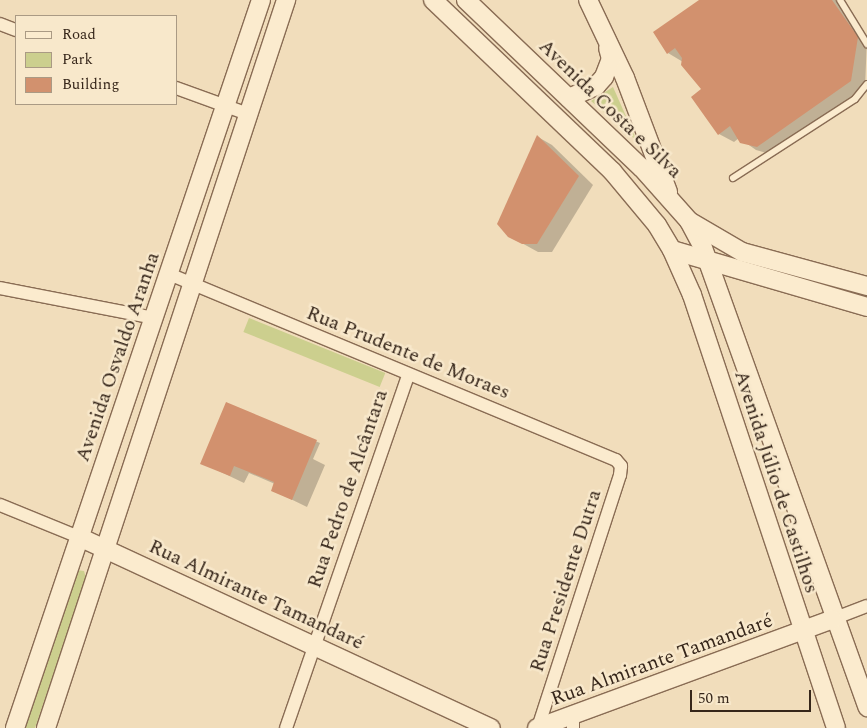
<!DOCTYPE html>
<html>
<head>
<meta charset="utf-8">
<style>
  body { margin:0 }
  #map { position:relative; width:867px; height:728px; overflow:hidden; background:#f1ddbb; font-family:Spectral,serif }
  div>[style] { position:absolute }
  .green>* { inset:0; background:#cccf8e; transform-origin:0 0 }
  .shadow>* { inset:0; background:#0003 }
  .building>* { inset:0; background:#d2916e }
  .roads { filter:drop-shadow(1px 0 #896c54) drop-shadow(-1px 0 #896c54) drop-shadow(0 1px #896c54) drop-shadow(0 -1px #896c54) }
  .lane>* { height:6px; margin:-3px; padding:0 3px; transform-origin:3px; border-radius:3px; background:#fbebce }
  .street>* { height:12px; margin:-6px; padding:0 6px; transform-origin:6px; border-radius:6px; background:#fbebce }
  .secondary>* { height:18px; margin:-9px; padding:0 9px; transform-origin:9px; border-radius:9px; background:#fbebce }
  span { translate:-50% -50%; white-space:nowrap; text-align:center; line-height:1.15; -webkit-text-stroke:5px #f8e8cb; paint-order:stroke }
  .street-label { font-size:20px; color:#36261a }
  .legend { position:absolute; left:15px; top:15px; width:162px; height:90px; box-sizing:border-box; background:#f8e8cb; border:1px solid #aa9a84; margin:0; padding:6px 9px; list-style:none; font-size:15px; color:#36261a }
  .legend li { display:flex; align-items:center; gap:10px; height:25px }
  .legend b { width:25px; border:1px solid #aa9a84 }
  .scale { position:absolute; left:690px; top:690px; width:121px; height:22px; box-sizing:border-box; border:2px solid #36261a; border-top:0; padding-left:6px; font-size:15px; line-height:18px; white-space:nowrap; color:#36261a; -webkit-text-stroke:4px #f8e8cb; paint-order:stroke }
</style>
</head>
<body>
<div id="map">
  <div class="green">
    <i style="clip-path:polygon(613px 87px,637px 141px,591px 101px)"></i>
    <i style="left:249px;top:318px;width:147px;height:15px;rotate:22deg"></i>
    <i style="clip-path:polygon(77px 570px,84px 571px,86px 578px,35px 728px,23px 728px)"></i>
  </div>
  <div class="shadow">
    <i style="clip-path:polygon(701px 0,840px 0,867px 38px,865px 89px,773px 155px,756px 150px,739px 138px,734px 142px,719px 134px,702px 89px,683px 62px,668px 53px)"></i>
    <i style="clip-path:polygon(538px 137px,552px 145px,593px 185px,552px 252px,538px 252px,509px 236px)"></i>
    <i style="clip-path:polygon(226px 404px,320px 443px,313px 459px,325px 465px,307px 507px,272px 490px,275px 484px,249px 473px,244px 483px,202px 463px)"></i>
  </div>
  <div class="building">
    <i style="clip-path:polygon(699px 0,832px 0,858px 37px,851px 81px,757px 147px,740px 143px,730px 126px,718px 135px,691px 97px,701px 89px,681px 65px,682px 58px,675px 48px,667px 54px,653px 32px)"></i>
    <i style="clip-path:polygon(537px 135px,579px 176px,537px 244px,522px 244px,508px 237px,497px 224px)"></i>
    <i style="clip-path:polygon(226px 402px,317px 440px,292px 500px,271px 491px,274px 482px,234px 466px,230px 476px,200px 464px)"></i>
  </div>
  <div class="roads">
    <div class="lane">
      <i style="left:840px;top:0;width:52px;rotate:58.5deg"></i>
      <i style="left:733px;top:178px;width:145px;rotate:-32.9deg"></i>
      <i style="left:855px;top:99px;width:19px;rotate:-51deg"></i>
    </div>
    <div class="street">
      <i style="left:0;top:24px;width:17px;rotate:21deg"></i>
      <i style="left:176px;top:88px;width:77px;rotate:19.9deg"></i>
      <i style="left:169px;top:274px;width:484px;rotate:22.6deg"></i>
      <i style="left:616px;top:460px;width:8px;rotate:50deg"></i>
      <i style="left:621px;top:466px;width:9px;rotate:96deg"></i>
      <i style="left:620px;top:475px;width:266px;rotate:108deg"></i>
      <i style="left:0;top:288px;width:157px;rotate:11deg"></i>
      <i style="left:0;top:505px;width:85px;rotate:22.1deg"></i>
      <i style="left:833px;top:619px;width:36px;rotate:-21deg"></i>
      <i style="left:286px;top:728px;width:373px;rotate:-70.9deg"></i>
      <i style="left:573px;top:728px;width:11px;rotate:-90deg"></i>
    </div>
    <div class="secondary">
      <i style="left:433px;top:0;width:248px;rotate:43.7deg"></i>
      <i style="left:612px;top:171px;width:70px;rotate:50.2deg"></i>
      <i style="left:657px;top:225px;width:29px;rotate:59deg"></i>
      <i style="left:672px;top:250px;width:49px;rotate:66deg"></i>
      <i style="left:692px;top:295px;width:456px;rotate:71.6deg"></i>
      <i style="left:466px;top:0;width:243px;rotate:43.7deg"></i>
      <i style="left:642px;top:168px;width:71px;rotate:48.4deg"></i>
      <i style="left:689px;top:221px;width:27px;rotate:62deg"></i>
      <i style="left:702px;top:245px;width:491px;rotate:70.3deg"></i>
      <i style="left:588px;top:0;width:86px;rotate:64.6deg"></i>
      <i style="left:625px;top:78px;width:122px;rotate:69.3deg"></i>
      <i style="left:569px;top:98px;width:30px;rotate:-24deg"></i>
      <i style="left:596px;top:86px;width:12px;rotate:-48deg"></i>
      <i style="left:604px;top:77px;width:19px;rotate:-69deg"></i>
      <i style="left:611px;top:59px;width:11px;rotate:-105deg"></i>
      <i style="left:689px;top:221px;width:61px;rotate:30.3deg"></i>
      <i style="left:742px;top:252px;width:130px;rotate:15.2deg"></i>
      <i style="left:672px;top:250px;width:203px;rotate:16.3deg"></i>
      <i style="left:79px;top:537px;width:454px;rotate:24.9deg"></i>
      <i style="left:15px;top:728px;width:768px;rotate:-71.33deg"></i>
      <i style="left:46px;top:728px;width:767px;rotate:-71.75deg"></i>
      <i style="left:537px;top:728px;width:315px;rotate:-20.2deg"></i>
    </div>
  </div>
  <div class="street-label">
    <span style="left:610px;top:109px;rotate:44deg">Avenida Costa e Silva</span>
    <span style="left:408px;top:353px;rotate:22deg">Rua Prudente de Moraes</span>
    <span style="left:118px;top:357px;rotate:-71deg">Avenida Osvaldo Aranha</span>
    <span style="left:776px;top:482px;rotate:72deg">Avenida Júlio de Castilhos</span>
    <span style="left:348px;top:489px;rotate:-71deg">Rua Pedro de Alcântara</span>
    <span style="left:566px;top:581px;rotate:-72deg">Rua Presidente Dutra</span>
    <span style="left:256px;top:595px;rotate:25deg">Rua Almirante Tamandaré</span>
    <span style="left:662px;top:660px;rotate:-20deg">Rua Almirante Tamandaré</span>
  </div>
  <ul class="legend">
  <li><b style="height:6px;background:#fbebce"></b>Road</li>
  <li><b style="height:14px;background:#cccf8e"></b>Park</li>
  <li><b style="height:14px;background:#d2916e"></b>Building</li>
  </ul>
  <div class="scale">50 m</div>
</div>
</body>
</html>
